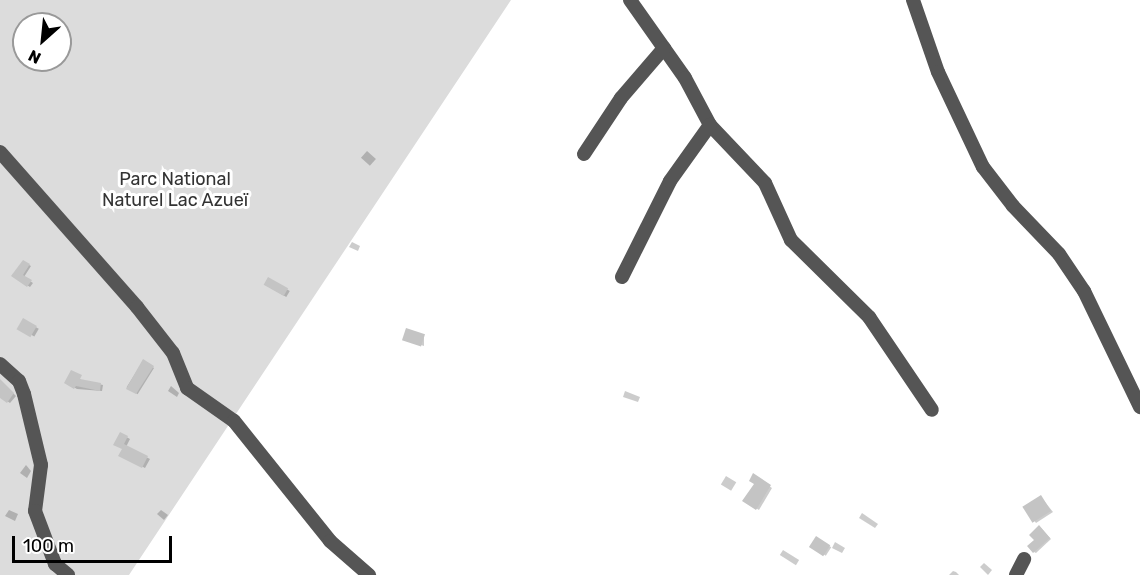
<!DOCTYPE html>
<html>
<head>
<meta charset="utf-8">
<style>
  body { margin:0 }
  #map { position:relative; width:1140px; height:575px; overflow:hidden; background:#fff; font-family:Rubik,sans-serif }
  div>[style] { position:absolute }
  .green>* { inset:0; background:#dcdcdc }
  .shadow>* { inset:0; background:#0003; transform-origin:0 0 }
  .building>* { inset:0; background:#c4c4c4; transform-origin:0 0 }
  .minor>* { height:14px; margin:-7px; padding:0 7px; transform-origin:7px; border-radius:7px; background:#555 }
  span { translate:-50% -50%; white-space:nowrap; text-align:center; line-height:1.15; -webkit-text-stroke:6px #fff; paint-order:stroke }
  .park-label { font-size:18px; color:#333 }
  .north { position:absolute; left:12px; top:12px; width:60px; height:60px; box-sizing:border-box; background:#fff; border:2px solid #999; border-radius:50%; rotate:207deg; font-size:16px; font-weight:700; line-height:24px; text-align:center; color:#000 }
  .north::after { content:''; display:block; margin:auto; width:21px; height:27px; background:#000; clip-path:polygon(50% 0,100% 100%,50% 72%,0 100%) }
  .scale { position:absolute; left:12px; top:536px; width:160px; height:27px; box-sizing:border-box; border:3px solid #000; border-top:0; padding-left:8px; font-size:18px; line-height:21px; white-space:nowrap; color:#000; -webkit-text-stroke:4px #fff; paint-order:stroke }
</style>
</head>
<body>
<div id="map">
  <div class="green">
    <i style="clip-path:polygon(evenodd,0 0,511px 0,129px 575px,0 575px,0 0,24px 24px,60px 24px,60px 60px,24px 60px,24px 24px)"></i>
  </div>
  <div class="shadow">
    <i style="left:367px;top:151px;width:12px;height:9px;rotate:42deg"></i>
    <i style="clip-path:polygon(352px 242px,360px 246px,358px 251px,349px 247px)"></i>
    <i style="clip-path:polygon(23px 262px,31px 266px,24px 277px,33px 283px,30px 287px,13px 276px)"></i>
    <i style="left:269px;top:279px;width:24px;height:7px;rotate:30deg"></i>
    <i style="left:23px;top:320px;width:18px;height:9px;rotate:29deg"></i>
    <i style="clip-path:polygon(424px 335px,424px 346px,406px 340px)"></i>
    <i style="left:143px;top:361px;width:13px;height:31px;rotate:32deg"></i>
    <i style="clip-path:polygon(71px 372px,81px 380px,103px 385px,102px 391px,77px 389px,66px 383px)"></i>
    <i style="clip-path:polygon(3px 383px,16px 396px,10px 403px,0 396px)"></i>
    <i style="clip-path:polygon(171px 386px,179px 393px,177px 397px,168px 391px)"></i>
    <i style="clip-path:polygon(625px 391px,640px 397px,638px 402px,623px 397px)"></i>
    <i style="clip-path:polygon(121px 434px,130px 439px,126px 447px,150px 459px,145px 468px,120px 455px,124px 448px)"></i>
    <i style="clip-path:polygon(26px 465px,31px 471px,27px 478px,20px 473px)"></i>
    <i style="left:726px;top:476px;width:12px;height:10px;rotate:31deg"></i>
    <i style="clip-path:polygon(754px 476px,772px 488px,759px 510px,744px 501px,756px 484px)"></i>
    <i style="clip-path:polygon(1041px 497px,1053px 512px,1036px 523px,1024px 507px)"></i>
    <i style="clip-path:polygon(9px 510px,18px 514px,15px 521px,5px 516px)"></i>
    <i style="clip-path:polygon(161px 510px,168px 515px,164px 520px,157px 514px)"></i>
    <i style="clip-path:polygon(862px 513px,878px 524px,875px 528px,859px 518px)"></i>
    <i style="clip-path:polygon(1041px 528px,1051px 539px,1036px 553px,1034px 552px)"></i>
    <i style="left:817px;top:538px;width:17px;height:10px;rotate:33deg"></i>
    <i style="clip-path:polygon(835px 542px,845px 548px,842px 553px,832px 548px)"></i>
    <i style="left:783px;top:550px;width:19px;height:6px;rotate:32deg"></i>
    <i style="clip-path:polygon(984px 563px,992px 570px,988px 575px,980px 567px)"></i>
    <i style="clip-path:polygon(953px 571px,956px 572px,959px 575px,949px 575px)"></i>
  </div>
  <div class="building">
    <i style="clip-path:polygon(23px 260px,30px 264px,23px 275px,32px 280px,27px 287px,11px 276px)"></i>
    <i style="left:268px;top:277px;width:23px;height:9px;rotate:29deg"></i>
    <i style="left:23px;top:318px;width:16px;height:13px;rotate:30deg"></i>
    <i style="left:406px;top:328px;width:20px;height:13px;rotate:18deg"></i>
    <i style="clip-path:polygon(143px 359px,154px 366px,136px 394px,126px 389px)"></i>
    <i style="clip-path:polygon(71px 370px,82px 375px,80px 379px,101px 383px,100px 391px,76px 386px,74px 389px,64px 383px)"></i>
    <i style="clip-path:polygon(0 379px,14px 393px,7px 403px,0 398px)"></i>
    <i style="clip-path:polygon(120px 432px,128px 436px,124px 444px,148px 456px,142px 468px,118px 456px,122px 449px,113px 445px)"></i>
    <i style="clip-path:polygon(753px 473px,771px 485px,756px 510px,742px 501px,754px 484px,749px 481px)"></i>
    <i style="left:1041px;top:495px;width:19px;height:22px;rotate:58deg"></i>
    <i style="clip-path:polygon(1039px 525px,1050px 538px,1033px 553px,1027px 546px,1034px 540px,1029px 535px)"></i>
    <i style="left:816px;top:536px;width:17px;height:13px;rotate:33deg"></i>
  </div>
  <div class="minor">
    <i style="left:630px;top:0;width:95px;rotate:54.8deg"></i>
    <i style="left:685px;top:78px;width:53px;rotate:62deg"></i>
    <i style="left:710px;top:125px;width:80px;rotate:46.5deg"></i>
    <i style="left:765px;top:183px;width:63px;rotate:65.5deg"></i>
    <i style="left:791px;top:240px;width:110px;rotate:44.6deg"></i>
    <i style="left:869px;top:317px;width:112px;rotate:55.9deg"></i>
    <i style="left:913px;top:0;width:76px;rotate:70.9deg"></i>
    <i style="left:938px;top:72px;width:105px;rotate:64.7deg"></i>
    <i style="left:983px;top:167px;width:49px;rotate:52.4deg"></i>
    <i style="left:1013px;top:206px;width:66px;rotate:46.2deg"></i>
    <i style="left:1059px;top:254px;width:45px;rotate:56deg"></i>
    <i style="left:1084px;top:291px;width:129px;rotate:64.2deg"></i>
    <i style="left:0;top:152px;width:207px;rotate:48.5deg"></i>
    <i style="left:137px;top:307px;width:58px;rotate:52deg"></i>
    <i style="left:173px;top:353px;width:38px;rotate:68deg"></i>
    <i style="left:187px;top:388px;width:57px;rotate:35.1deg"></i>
    <i style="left:234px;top:421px;width:154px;rotate:51.3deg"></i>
    <i style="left:330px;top:541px;width:52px;rotate:41.1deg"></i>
    <i style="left:584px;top:154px;width:67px;rotate:-56.5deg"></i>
    <i style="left:621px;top:98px;width:66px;rotate:-49.3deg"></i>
    <i style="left:622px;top:277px;width:107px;rotate:-63.4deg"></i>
    <i style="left:670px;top:181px;width:69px;rotate:-54.5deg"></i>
    <i style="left:0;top:364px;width:25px;rotate:42deg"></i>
    <i style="left:19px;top:381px;width:14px;rotate:69deg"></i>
    <i style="left:24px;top:394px;width:73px;rotate:76.5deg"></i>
    <i style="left:41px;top:465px;width:46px;rotate:97.4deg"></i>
    <i style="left:35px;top:511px;width:57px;rotate:69.3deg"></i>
    <i style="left:55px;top:564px;width:17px;rotate:40deg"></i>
    <i style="left:1016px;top:575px;width:18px;rotate:-63deg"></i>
  </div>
  <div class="park-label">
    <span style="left:175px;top:190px">Parc National<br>Naturel Lac Azueï</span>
  </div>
  <div class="north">N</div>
  <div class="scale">100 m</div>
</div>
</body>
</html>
